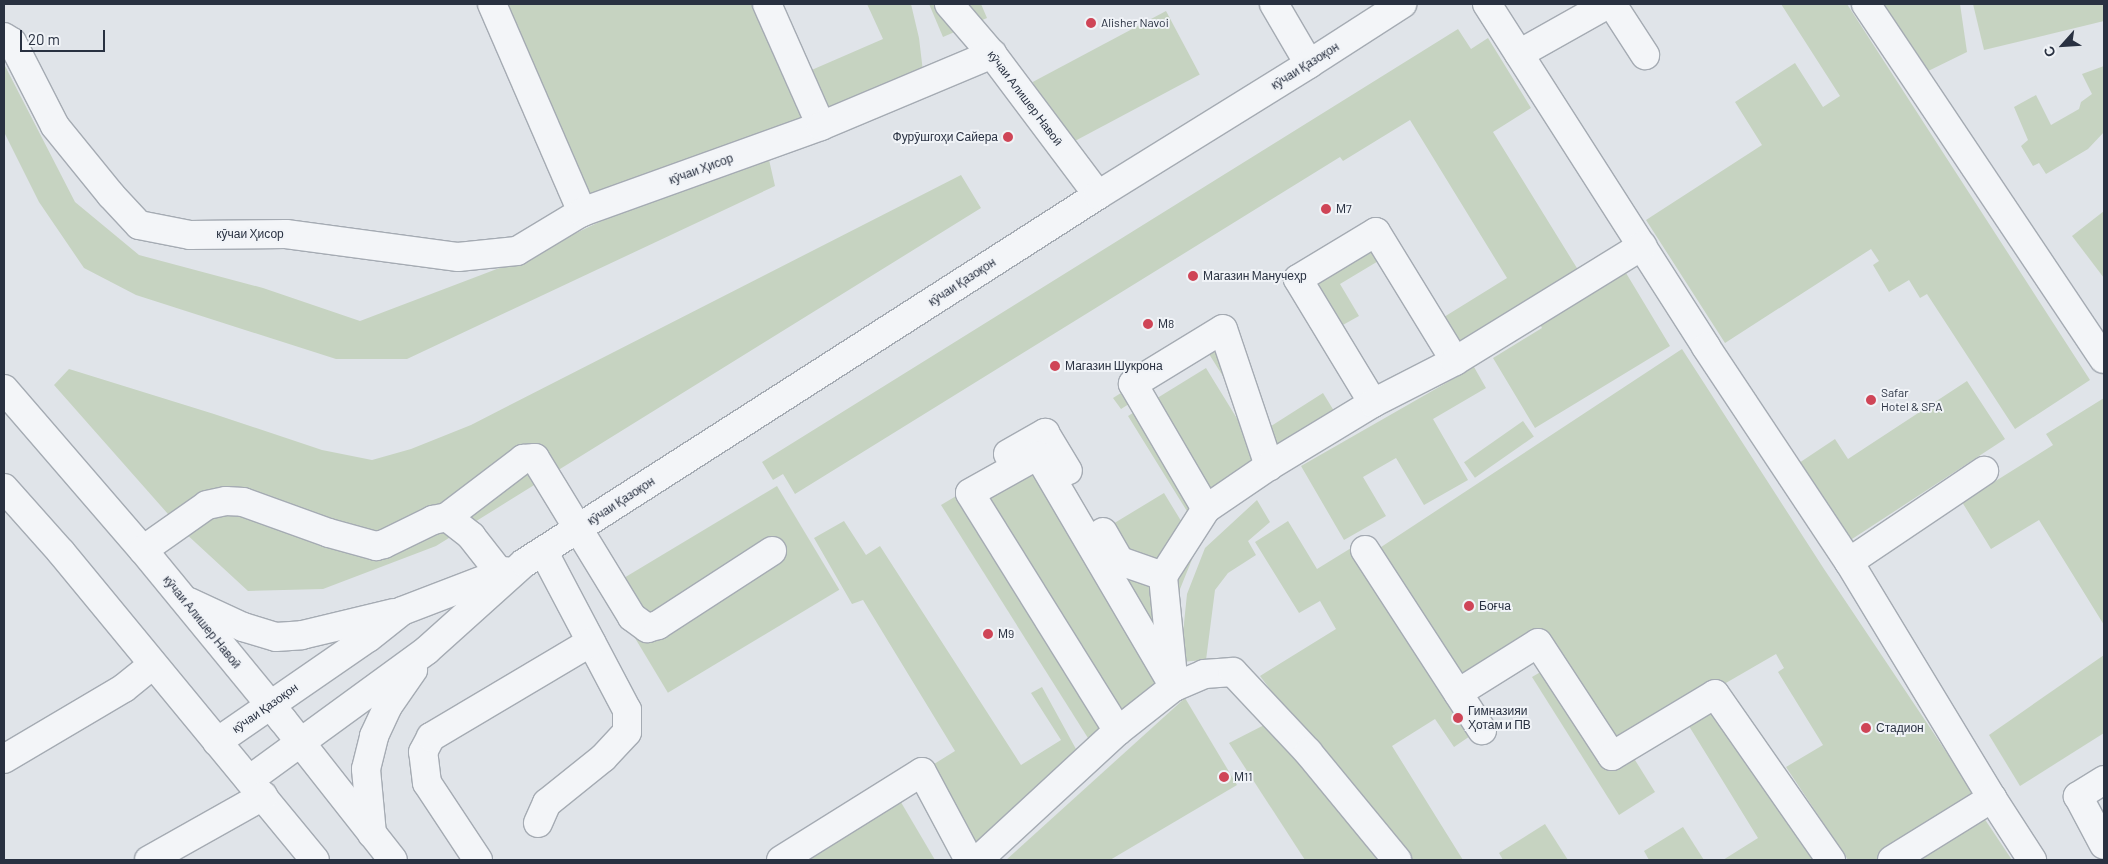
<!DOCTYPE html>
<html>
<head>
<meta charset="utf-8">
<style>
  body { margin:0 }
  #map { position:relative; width:2108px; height:864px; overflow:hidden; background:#e0e4e9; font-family:Barlow,sans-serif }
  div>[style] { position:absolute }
  .green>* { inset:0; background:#c6d3c1; transform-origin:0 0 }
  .roads { filter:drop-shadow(1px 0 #a5abb3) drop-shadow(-1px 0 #a5abb3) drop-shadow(0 1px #a5abb3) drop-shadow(0 -1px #a5abb3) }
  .minor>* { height:28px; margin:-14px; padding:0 14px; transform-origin:14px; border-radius:14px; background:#f3f5f8 }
  .dots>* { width:14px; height:14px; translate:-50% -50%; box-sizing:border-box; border:2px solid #f0f3f7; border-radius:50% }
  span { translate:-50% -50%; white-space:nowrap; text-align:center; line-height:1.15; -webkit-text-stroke:4px #f0f3f7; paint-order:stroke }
  .poi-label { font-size:12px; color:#293141 }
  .left { translate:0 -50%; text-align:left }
  .right { translate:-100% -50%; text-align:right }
  .street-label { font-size:12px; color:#293141 }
  .frame { position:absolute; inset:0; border:5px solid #293141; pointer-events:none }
  .north { position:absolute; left:2038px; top:20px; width:50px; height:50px; -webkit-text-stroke:4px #f0f3f7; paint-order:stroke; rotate:244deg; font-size:14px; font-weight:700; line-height:20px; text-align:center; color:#293141 }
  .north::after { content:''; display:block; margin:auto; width:18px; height:22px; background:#293141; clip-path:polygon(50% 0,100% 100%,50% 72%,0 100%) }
  .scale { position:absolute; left:20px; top:30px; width:85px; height:22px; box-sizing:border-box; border:2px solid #293141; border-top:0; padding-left:6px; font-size:15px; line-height:18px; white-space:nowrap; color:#293141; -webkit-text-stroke:4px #f0f3f7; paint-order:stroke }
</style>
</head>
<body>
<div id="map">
  <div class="green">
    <i style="clip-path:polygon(504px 4px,755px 4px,807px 116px,587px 202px)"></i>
    <i style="clip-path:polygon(867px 4px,911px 4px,919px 38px,924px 80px,827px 115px,807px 72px,883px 39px)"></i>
    <i style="clip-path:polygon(929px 4px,981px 4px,987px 18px,943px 37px)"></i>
    <i style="clip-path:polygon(1781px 4px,1847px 4px,2090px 380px,2015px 429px,1927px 294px,1920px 298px,1909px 280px,1889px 292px,1873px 265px,1879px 261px,1871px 249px,1725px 343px,1646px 220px,1762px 145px,1735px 102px,1795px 63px,1823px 107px,1840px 96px)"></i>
    <i style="clip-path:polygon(1880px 4px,1960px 4px,1967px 52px,1918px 76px)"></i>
    <i style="clip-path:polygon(1973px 4px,2104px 4px,2104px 21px,1984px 50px)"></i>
    <i style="left:1166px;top:11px;width:72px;height:151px;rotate:62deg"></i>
    <i style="clip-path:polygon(1458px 29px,1471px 49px,1488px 38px,1531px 108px,1493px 132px,1580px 273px,1462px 346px,1444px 317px,1507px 278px,1410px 120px,1343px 161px,1340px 157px,795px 494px,783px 474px,773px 480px,762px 462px)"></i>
    <i style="clip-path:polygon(4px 64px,75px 202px,139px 255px,263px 288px,360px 321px,518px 261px,597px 223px,767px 151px,775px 186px,407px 359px,336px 359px,136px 295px,84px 268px,39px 202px,4px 132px)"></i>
    <i style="clip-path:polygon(2104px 66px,2104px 132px,2088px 149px,2046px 174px,2039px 163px,2033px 166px,2021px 146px,2028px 140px,2014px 107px,2036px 95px,2051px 125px,2079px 109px,2081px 102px,2092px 94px,2082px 74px)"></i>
    <i style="clip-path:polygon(961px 175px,981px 208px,436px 546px,323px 589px,248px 591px,183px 531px,54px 385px,69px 369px,214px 414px,322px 450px,372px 460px,411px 449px,471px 425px)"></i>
    <i style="clip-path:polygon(2104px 211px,2104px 278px,2072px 236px)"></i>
    <i style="clip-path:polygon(1374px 236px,1385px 257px,1340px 284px,1359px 316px,1341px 326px,1291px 285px)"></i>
    <i style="clip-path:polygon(1623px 268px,1670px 346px,1535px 428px,1493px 358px,1542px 328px,1538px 320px)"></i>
    <i style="clip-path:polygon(1211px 336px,1268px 428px,1323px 393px,1342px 424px,1278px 464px,1209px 354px,1121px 409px,1113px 398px)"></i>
    <i style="clip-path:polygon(1682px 349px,1824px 569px,1979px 801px,1880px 860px,1848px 860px,1786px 767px,1823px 745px,1778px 672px,1784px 668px,1776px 654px,1617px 746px,1543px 635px,1462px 686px,1372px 553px)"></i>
    <i style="clip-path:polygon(1474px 367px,1486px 388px,1433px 419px,1468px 480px,1424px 505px,1396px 458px,1363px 477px,1386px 516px,1344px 540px,1301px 466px)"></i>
    <i style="clip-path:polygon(1206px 368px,1260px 456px,1219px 482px,1234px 506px,1198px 529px,1128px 416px)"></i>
    <i style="clip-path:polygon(1967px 381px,2005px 439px,1849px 541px,1799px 463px,1835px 439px,1848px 459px)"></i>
    <i style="clip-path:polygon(2104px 398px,2104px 625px,2039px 520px,1991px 549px,1962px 502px,2053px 445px,2046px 434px)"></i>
    <i style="left:1523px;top:421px;width:19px;height:72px;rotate:55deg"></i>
    <i style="clip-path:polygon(1025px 455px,1160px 687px,1093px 746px,941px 505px)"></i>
    <i style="left:777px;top:486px;width:121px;height:200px;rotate:59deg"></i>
    <i style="clip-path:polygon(1164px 493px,1197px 547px,1178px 594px,1172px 662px,1093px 536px)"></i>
    <i style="clip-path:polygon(1257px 500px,1270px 522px,1248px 541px,1256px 555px,1228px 573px,1215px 590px,1206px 660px,1180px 662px,1187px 594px,1205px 548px)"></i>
    <i style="clip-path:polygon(844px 521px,866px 555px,880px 546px,1021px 765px,1061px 740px,1031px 693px,1042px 687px,1082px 760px,972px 860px,918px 774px,955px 751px,863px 600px,852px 604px,814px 538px)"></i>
    <i style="clip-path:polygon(1288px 521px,1317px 569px,1356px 545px,1479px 730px,1454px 747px,1435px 719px,1392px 746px,1463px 860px,1406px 860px,1320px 755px,1260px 676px,1336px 629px,1320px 601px,1299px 613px,1255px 542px)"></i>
    <i style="clip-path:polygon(2104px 655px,2104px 733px,2020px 786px,1989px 735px)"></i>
    <i style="clip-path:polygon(1549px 667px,1630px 752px,1655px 792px,1619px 815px,1532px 677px)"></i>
    <i style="clip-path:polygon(1185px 698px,1237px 785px,1110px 860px,1006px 860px)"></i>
    <i style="clip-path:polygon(1714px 700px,1814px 860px,1723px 860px,1758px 838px,1684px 718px)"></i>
    <i style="clip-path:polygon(1272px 721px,1392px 860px,1305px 860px,1229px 743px)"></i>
    <i style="clip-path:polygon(892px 787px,935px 860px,768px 860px)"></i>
    <i style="clip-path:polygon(1980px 812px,2012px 860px,1899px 860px)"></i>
    <i style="clip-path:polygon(1545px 824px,1568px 860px,1503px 860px,1499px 853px)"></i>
    <i style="clip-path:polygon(1683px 827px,1704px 860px,1649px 860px,1644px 851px)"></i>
  </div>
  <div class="roads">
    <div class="minor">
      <i style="left:492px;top:4px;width:227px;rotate:66.6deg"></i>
      <i style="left:767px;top:4px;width:133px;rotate:66.1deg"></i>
      <i style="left:949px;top:4px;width:66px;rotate:49.3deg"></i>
      <i style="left:992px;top:54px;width:176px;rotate:53.1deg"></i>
      <i style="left:1274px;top:4px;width:69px;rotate:59.7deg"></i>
      <i style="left:1487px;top:4px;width:407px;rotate:57.4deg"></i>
      <i style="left:1706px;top:347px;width:258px;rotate:56.4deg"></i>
      <i style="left:1849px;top:562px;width:276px;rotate:58.8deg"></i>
      <i style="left:1992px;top:798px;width:74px;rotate:57.2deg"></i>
      <i style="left:1612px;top:4px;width:61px;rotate:57.1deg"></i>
      <i style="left:1866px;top:4px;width:427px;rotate:56.2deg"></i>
      <i style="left:4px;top:37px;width:9px;rotate:32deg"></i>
      <i style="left:12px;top:42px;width:94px;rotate:62.9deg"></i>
      <i style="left:55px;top:126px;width:89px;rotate:50.9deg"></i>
      <i style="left:111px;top:195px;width:41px;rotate:47deg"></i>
      <i style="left:139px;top:225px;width:52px;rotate:11.1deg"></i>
      <i style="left:190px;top:235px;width:96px;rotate:-0.6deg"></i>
      <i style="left:286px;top:234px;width:174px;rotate:7.6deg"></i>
      <i style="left:458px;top:257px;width:59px;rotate:-5.8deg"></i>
      <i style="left:517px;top:251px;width:76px;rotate:-31deg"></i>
      <i style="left:582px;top:212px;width:254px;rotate:-19.8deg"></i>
      <i style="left:821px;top:126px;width:186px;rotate:-22.8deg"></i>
      <i style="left:1519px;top:54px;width:102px;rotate:-29.3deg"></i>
      <i style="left:4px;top:389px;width:213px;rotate:49.2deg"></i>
      <i style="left:143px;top:550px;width:219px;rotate:50.6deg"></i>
      <i style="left:282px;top:719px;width:179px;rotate:51.8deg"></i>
      <i style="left:1373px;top:403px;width:145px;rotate:-121.2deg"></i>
      <i style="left:1298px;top:279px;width:91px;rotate:-31.1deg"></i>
      <i style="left:1376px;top:232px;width:151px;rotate:58.5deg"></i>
      <i style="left:1008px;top:454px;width:43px;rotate:-29.6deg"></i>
      <i style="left:1045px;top:433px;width:44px;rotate:58.8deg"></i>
      <i style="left:4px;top:488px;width:86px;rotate:48.3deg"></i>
      <i style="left:61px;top:552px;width:399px;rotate:50.5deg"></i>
      <i style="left:1206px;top:509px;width:145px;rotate:-120.3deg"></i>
      <i style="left:1133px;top:384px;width:105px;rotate:-31.4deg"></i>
      <i style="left:1223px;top:329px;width:145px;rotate:71.4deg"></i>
      <i style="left:447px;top:517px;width:96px;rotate:-37.3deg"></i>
      <i style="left:523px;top:459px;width:12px;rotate:-5deg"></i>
      <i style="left:535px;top:458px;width:186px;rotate:58.6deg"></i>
      <i style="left:632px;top:617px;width:19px;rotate:36deg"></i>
      <i style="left:647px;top:628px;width:11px;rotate:-15deg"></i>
      <i style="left:658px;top:625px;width:136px;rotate:-33deg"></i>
      <i style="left:1103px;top:532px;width:34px;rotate:60deg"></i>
      <i style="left:1120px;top:561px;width:46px;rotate:19.2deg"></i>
      <i style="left:143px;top:550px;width:78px;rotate:-35.1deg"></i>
      <i style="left:207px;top:505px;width:19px;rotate:-12deg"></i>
      <i style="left:226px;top:501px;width:17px;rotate:3deg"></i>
      <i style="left:243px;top:502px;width:91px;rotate:19.8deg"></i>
      <i style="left:329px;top:533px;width:49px;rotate:15.5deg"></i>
      <i style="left:376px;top:546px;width:8px;rotate:-14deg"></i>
      <i style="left:384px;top:544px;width:55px;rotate:-26.1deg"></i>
      <i style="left:433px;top:520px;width:14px;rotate:-12deg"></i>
      <i style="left:447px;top:517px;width:31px;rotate:38deg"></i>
      <i style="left:471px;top:536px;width:47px;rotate:51.9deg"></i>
      <i style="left:1365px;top:550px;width:215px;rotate:57deg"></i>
      <i style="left:1849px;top:562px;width:163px;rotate:-34deg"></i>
      <i style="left:189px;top:602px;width:60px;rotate:24.8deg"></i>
      <i style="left:243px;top:627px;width:34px;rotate:17deg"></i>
      <i style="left:276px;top:637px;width:26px;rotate:-4deg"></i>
      <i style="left:302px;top:635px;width:95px;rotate:-13.4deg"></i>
      <i style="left:1458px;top:693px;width:94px;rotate:-32deg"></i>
      <i style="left:1538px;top:643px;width:135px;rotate:56.8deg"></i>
      <i style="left:1612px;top:756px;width:120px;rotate:-31deg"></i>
      <i style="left:1715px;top:694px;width:203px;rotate:55.1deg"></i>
      <i style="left:1118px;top:731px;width:280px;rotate:-121.9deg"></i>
      <i style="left:970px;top:493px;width:78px;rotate:-29.2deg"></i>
      <i style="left:1038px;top:455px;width:269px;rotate:59.6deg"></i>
      <i style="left:1174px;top:687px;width:33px;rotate:-23deg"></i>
      <i style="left:1204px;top:674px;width:29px;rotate:-4deg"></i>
      <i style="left:1233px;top:672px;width:110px;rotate:46.8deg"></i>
      <i style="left:1308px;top:752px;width:140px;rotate:50.5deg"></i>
      <i style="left:217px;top:742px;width:183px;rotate:-34.6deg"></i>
      <i style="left:368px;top:638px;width:43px;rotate:-38.5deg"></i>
      <i style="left:402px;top:611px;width:111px;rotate:-21deg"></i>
      <i style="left:4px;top:759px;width:139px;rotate:-30.6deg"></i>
      <i style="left:124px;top:688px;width:36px;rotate:-39deg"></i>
      <i style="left:249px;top:780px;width:220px;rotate:-36.1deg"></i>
      <i style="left:427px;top:650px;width:130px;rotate:-41.9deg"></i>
      <i style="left:524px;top:563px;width:682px;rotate:-32.66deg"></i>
      <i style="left:1098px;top:195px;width:248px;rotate:-31.8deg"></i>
      <i style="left:1309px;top:64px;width:111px;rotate:-32.8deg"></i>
      <i style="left:2104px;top:780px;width:31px;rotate:148deg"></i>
      <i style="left:2078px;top:796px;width:55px;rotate:62deg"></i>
      <i style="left:538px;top:823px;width:22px;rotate:-66deg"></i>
      <i style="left:547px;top:803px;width:72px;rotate:-38.8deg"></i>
      <i style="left:603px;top:758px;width:35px;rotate:-47deg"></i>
      <i style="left:627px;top:732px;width:22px;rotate:-90deg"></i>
      <i style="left:627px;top:710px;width:180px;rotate:-117.8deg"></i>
      <i style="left:372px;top:834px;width:65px;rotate:-95.3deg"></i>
      <i style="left:366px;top:769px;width:34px;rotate:-76deg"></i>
      <i style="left:374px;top:736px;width:33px;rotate:-65deg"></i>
      <i style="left:388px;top:706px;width:44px;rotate:-55.2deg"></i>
      <i style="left:149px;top:860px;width:131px;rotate:-29.3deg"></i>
      <i style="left:478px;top:860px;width:92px;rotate:-123.5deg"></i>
      <i style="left:427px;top:783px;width:31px;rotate:-97deg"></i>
      <i style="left:423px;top:752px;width:17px;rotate:-62deg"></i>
      <i style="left:431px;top:737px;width:186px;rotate:-30.7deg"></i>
      <i style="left:781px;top:860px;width:166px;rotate:-32deg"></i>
      <i style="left:922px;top:772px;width:100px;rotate:61.9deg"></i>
      <i style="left:978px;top:860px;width:190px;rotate:-42.7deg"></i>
      <i style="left:1118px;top:731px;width:71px;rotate:-38.2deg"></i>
      <i style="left:1174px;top:687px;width:112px;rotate:-95.7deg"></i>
      <i style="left:1163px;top:576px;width:80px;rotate:-57.3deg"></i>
      <i style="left:1206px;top:509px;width:76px;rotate:-34.3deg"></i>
      <i style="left:1269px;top:466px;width:122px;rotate:-31.2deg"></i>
      <i style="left:1373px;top:403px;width:92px;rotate:-27.1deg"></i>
      <i style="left:1455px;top:361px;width:220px;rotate:-31.6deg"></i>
      <i style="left:1892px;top:860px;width:118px;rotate:-31.8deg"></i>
    </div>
  </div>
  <div class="dots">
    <i style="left:1091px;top:23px;background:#cf4557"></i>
    <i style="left:1008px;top:137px;background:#cf4557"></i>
    <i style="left:1326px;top:209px;background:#cf4557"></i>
    <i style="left:1193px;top:276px;background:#cf4557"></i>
    <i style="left:1148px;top:324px;background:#cf4557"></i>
    <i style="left:1055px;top:366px;background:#cf4557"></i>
    <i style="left:1871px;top:400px;background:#cf4557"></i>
    <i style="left:1469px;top:606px;background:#cf4557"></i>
    <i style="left:988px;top:634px;background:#cf4557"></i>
    <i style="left:1458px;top:718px;background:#cf4557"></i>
    <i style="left:1866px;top:728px;background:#cf4557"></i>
    <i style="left:1224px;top:777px;background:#cf4557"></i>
  </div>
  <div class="poi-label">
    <span class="left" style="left:1101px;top:23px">Alisher Navoi</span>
    <span class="right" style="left:998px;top:137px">Фурӯшгоҳи Сайера</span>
    <span class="left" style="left:1336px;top:209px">М7</span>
    <span class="left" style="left:1203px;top:276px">Магазин Манучеҳр</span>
    <span class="left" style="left:1158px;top:324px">М8</span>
    <span class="left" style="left:1065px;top:366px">Магазин Шукрона</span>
    <span class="left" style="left:1881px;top:400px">Safar<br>Hotel &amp; SPA</span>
    <span class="left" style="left:1479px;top:606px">Боғча</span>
    <span class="left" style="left:998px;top:634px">М9</span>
    <span class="left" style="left:1468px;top:718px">Гимназияи<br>Ҳотам и ПВ</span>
    <span class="left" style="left:1876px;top:728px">Стадион</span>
    <span class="left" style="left:1234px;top:777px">М11</span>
  </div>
  <div class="street-label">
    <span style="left:1305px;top:66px;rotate:-32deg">кӯчаи Қазоқон</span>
    <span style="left:1025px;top:98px;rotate:53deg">кӯчаи Алишер Навоӣ</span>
    <span style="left:701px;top:169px;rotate:-20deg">кӯчаи Ҳисор</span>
    <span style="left:250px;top:234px">кӯчаи Ҳисор</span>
    <span style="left:962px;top:282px;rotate:-33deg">кӯчаи Қазоқон</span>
    <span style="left:621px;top:501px;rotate:-33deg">кӯчаи Қазоқон</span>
    <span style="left:202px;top:622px;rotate:51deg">кӯчаи Алишер Навоӣ</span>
    <span style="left:265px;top:708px;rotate:-35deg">кӯчаи Қазоқон</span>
  </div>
  <div class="frame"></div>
  <div class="north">С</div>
  <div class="scale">20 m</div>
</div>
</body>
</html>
